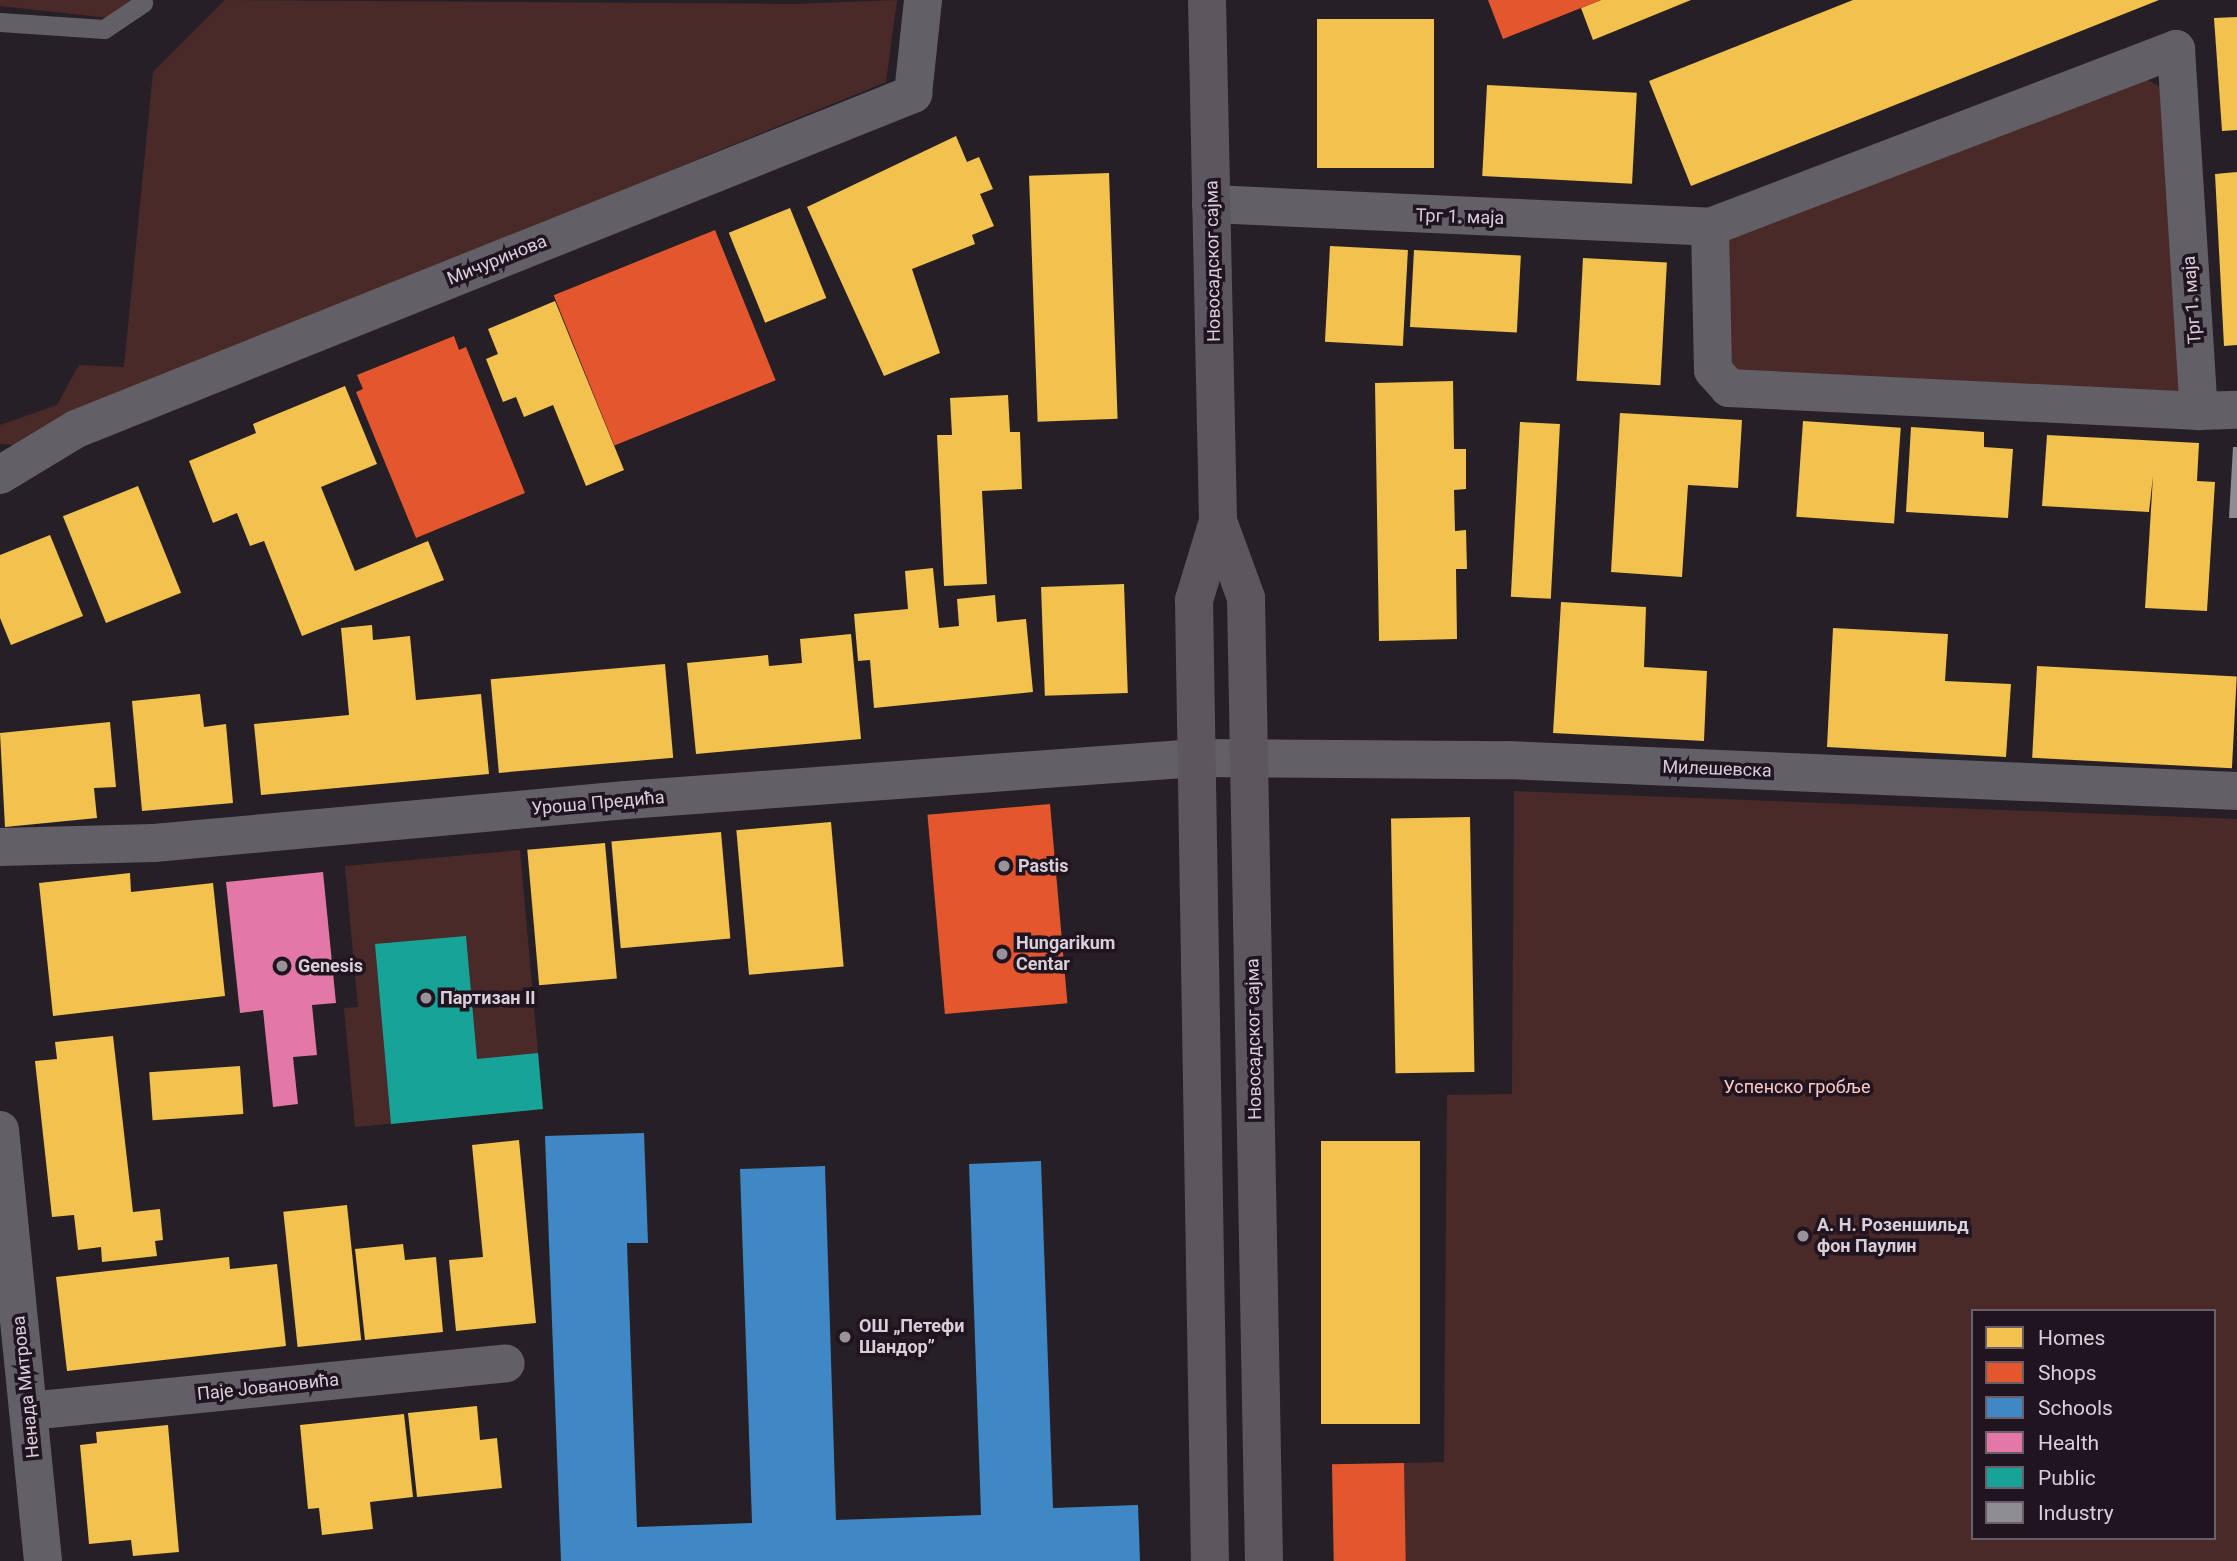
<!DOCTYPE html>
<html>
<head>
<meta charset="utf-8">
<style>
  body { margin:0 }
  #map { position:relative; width:2237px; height:1561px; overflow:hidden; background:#262026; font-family:Roboto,sans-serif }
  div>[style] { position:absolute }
  .green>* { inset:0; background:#4a2a29 }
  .homes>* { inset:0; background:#f2c14e; transform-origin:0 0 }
  .shops>* { inset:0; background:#e4572e; transform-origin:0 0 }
  .schools>* { inset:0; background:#3f88c5 }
  .health>* { inset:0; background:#e377a8 }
  .public>* { inset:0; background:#17a398 }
  .industry>* { inset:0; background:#8d8d92 }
  .lane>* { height:19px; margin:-9.5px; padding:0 9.5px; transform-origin:9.5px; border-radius:9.5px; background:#625f66 }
  .street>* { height:38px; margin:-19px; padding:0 19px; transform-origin:19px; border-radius:19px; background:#625f66 }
  .secondary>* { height:38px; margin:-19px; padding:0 19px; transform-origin:19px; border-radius:19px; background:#5c575f }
  .dots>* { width:19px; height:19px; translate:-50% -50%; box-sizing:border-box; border:4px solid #201420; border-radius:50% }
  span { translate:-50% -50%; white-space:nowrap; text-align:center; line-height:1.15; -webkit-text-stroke:7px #201420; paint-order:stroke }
  .street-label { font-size:18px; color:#d8cfd7 }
  .poi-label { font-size:18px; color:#d8cfd7; font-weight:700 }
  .left { translate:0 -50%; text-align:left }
  .park-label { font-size:18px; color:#fdc9c4 }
  .legend { position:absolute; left:1971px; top:1309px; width:245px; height:231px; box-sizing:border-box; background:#201420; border:2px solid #6a5f69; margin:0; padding:9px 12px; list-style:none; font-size:21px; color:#d8cfd7 }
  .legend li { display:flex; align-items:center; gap:14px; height:35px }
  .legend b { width:35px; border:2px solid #6a5f69 }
</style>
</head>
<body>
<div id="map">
  <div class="green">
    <i style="clip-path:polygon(0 0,137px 0,110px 18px,0 6px)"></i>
    <i style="clip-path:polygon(225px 0,797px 4px,897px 0,886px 82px,76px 414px,14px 445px,0 444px,0 425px,57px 405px,79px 365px,124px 367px,153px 72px)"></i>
    <i style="clip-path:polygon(2146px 79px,2162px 88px,2199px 411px,1730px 388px,1710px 227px)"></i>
    <i style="clip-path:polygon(evenodd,1514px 791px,2237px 819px,2237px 1561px,1405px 1561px,1404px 1463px,1444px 1462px,1447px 1095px,1512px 1094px,1514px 791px,1973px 1311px,2214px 1311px,2214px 1538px,1973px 1538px,1973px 1311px)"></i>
    <i style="clip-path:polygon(520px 850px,543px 1109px,355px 1127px,344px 1008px,358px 1007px,345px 866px)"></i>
  </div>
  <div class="homes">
    <i style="clip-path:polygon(1601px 0,1691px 0,1593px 40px,1581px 8px)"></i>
    <i style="clip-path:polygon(1853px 0,2159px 0,1691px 186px,1649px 81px)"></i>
    <i style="clip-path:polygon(2237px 17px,2237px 130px,2222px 131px,2214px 18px)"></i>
    <i style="left:1317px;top:19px;width:117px;height:149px"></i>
    <i style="left:1487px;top:85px;width:150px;height:91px;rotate:3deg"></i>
    <i style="clip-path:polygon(956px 136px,967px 162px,979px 157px,993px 189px,980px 194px,994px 226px,972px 235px,975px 244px,912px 269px,940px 353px,884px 376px,807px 207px)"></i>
    <i style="clip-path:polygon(2237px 172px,2237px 345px,2224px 346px,2215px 174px)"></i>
    <i style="left:1109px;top:173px;width:246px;height:80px;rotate:88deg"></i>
    <i style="left:790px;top:208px;width:97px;height:66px;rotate:68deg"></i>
    <i style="left:1330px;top:246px;width:78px;height:96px;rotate:3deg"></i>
    <i style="left:1414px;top:250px;width:107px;height:77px;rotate:3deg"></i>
    <i style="left:1583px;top:258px;width:84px;height:123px;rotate:3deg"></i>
    <i style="clip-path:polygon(555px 301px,624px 470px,586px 486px,553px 405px,524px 417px,516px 397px,503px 402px,486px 359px,498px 354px,488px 329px)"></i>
    <i style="clip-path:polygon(1453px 381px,1454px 449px,1466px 449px,1466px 489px,1454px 490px,1455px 531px,1466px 530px,1467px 569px,1456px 569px,1457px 639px,1379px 641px,1375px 383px)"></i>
    <i style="clip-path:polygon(345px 386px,377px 464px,321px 487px,355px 571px,428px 541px,444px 580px,302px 636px,264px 541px,250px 546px,237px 513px,213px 523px,189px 461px,256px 433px,253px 424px)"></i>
    <i style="clip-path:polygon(1008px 395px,1010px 432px,1020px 432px,1022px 489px,982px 491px,987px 584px,944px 586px,937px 435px,952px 435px,950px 398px)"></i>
    <i style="clip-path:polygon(1620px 413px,1742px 420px,1738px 488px,1688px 485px,1682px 577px,1611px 572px)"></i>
    <i style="left:1803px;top:421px;width:98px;height:96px;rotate:4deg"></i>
    <i style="left:1520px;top:422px;width:40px;height:175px;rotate:3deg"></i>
    <i style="clip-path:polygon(1911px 427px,1984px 432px,1984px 447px,2013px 449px,2008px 518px,1906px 512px)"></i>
    <i style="clip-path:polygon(2047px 435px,2199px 443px,2197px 481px,2215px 482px,2207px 611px,2145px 608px,2153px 476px,2149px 512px,2042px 506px)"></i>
    <i style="left:138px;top:486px;width:115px;height:81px;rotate:68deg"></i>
    <i style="clip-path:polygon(50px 535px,83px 616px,11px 645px,0 618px,0 555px)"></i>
    <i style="clip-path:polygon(933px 568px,939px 628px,959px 626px,957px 599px,995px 595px,997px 622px,1026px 619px,1033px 692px,874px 708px,870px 660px,858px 661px,854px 614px,908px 609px,905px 571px)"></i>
    <i style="left:1124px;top:584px;width:109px;height:83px;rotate:88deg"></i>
    <i style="clip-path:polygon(1561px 602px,1646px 607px,1644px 667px,1707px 671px,1704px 741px,1553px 733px)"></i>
    <i style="clip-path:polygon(372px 625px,373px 640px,410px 636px,416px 700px,481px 694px,489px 774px,261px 795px,254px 724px,349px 715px,341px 628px)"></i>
    <i style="clip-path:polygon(1833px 628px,1948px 634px,1945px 681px,2011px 684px,2006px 757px,1827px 747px)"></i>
    <i style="clip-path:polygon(851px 634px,861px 739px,696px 754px,687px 663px,768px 655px,769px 666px,802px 663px,800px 639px)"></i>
    <i style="left:665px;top:664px;width:94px;height:175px;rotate:85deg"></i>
    <i style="left:2037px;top:666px;width:200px;height:92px;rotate:3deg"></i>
    <i style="clip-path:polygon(200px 694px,204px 727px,226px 724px,233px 803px,142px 811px,132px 701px)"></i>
    <i style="clip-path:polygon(110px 722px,116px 787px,94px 788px,97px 818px,5px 827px,0 733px)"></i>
    <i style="left:1470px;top:817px;width:255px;height:79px;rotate:89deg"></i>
    <i style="left:831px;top:822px;width:145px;height:95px;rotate:85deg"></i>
    <i style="left:721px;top:832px;width:107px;height:110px;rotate:85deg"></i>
    <i style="left:605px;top:843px;width:136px;height:78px;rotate:85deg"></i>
    <i style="clip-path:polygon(130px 873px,131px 892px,213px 883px,225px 996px,53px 1016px,39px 883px)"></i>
    <i style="clip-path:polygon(113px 1036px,133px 1212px,160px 1209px,163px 1240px,155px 1241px,157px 1256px,102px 1262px,101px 1247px,78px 1250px,74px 1215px,52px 1217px,35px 1061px,57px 1059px,55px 1042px)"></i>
    <i style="left:240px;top:1066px;width:48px;height:91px;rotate:86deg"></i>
    <i style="clip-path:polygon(519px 1140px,536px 1323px,456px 1331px,449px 1260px,483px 1257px,472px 1145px)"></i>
    <i style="left:1420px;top:1141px;width:283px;height:99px;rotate:90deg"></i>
    <i style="left:347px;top:1205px;width:136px;height:64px;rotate:84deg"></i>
    <i style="clip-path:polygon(403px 1244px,405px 1260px,436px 1257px,443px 1332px,365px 1340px,355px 1249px)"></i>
    <i style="clip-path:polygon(229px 1257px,230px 1269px,277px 1264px,286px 1346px,67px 1371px,56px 1277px)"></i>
    <i style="clip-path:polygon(477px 1406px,480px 1440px,497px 1438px,502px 1488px,417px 1497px,408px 1413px)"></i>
    <i style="clip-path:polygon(404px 1414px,413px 1497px,370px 1502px,373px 1529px,322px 1535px,319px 1508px,308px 1509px,300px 1425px)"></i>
    <i style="clip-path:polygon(168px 1425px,179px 1552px,133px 1556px,131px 1540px,89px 1544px,80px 1445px,97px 1443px,96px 1432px)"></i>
  </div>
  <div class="shops">
    <i style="clip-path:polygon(1488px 0,1601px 0,1503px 39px)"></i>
    <i style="left:715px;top:230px;width:162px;height:174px;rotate:68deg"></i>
    <i style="clip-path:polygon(454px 336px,459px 350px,466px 347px,525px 493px,416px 538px,356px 392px,363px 389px,357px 375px)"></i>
    <i style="left:1050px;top:804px;width:200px;height:123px;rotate:85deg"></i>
    <i style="left:1404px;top:1463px;width:98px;height:72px;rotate:89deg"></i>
  </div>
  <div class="schools">
    <i style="clip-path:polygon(644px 1133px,648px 1243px,627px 1243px,637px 1527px,752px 1523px,740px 1169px,825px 1166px,836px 1520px,981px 1515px,969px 1164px,1041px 1161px,1053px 1508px,1138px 1505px,1140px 1561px,561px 1561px,545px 1136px)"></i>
  </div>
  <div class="health">
    <i style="clip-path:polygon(323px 872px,336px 1003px,312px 1005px,317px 1055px,293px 1057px,298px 1104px,273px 1107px,263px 1010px,240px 1013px,226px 882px)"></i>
  </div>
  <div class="public">
    <i style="clip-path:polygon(466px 936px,477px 1059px,538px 1053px,543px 1109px,391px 1124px,375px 944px)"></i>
  </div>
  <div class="industry">
    <i style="clip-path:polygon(2233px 447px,2237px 447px,2237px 518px,2229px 518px)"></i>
  </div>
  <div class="lane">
    <i style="left:0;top:22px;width:104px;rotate:3.9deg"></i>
    <i style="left:104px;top:29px;width:47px;rotate:-33.7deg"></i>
  </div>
  <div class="street">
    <i style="left:1211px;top:204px;width:500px;rotate:2.6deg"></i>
    <i style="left:1710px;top:227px;width:499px;rotate:-20.9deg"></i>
    <i style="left:2176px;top:49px;width:363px;rotate:86.4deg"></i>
    <i style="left:2199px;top:411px;width:471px;rotate:-177.2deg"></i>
    <i style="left:1729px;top:388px;width:24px;rotate:-132deg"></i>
    <i style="left:1713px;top:370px;width:143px;rotate:-91.2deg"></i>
    <i style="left:2199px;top:411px;width:38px;rotate:-2deg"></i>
    <i style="left:0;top:475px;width:89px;rotate:-31.2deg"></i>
    <i style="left:76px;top:429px;width:902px;rotate:-21.81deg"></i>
    <i style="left:913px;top:94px;width:95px;rotate:-83.9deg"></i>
    <i style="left:0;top:847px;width:154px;rotate:-1.5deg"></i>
    <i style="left:154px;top:843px;width:474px;rotate:-5.2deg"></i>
    <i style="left:626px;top:800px;width:572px;rotate:-4.21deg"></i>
    <i style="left:1196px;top:758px;width:311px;rotate:0.4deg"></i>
    <i style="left:1507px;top:760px;width:731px;rotate:2.43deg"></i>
    <i style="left:0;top:1130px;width:433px;rotate:84.3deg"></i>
    <i style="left:29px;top:1411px;width:479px;rotate:-5.7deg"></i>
  </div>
  <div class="secondary">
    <i style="left:1207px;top:0;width:521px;rotate:88.79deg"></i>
    <i style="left:1218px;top:521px;width:83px;rotate:106.9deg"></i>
    <i style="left:1194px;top:600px;width:961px;rotate:89.05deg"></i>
    <i style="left:1218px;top:521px;width:82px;rotate:70deg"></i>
    <i style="left:1246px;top:598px;width:963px;rotate:88.93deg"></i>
  </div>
  <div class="dots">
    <i style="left:1004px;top:866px;background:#9a9299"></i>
    <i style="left:1002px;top:954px;background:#9a9299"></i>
    <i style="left:282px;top:966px;background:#9a9299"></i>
    <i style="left:426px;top:998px;background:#9a9299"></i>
    <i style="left:1803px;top:1236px;background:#9a9299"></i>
    <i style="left:845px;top:1337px;background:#9a9299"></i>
  </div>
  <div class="street-label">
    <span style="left:1460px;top:217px;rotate:2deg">Трг 1. маја</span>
    <span style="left:497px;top:260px;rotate:-22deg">Мичуринова</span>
    <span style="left:1213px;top:261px;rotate:-91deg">Новосадског сајма</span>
    <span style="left:2192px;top:300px;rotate:-94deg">Трг 1. маја</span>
    <span style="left:1717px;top:769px;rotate:2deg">Милешевска</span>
    <span style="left:598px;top:803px;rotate:-5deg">Уроша Предића</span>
    <span style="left:1254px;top:1039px;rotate:-91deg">Новосадског сајма</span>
    <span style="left:26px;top:1387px;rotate:-96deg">Ненада Митрова</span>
    <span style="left:268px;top:1387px;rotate:-6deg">Паје Јовановића</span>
  </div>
  <div class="poi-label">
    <span class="left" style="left:1018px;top:866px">Pastis</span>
    <span class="left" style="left:1016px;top:954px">Hungarikum<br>Centar</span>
    <span class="left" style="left:298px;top:966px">Genesis</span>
    <span class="left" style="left:440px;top:998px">Партизан II</span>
    <span class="left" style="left:1817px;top:1236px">А. Н. Розеншильд<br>фон Паулин</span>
    <span class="left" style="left:859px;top:1337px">ОШ „Петефи<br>Шандор”</span>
  </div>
  <div class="park-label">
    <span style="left:1797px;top:1087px">Успенско гробље</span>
  </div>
  <ul class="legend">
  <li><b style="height:19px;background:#f2c14e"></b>Homes</li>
  <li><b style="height:19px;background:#e4572e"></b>Shops</li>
  <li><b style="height:19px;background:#3f88c5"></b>Schools</li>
  <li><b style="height:19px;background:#e377a8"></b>Health</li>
  <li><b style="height:19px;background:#17a398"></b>Public</li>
  <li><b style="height:19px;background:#8d8d92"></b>Industry</li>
  </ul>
</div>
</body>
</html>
